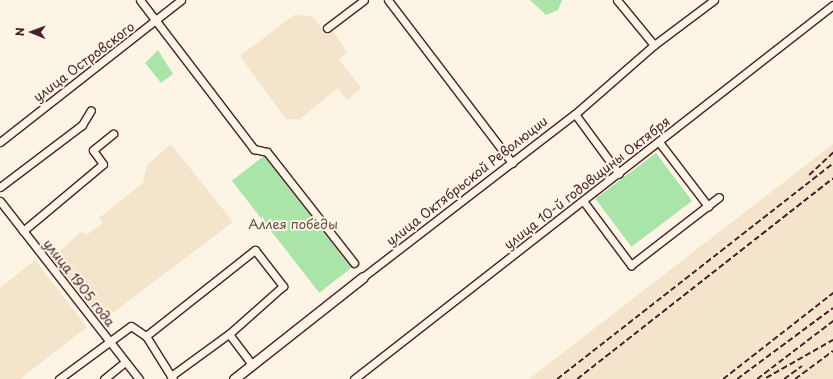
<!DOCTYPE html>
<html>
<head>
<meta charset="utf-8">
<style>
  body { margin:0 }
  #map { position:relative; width:833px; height:379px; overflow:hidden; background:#fcf5e5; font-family:"Playpen Sans",sans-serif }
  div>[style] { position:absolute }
  .built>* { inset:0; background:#f4e4cc }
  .green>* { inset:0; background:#abe4a9; transform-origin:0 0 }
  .roads { filter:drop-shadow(1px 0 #4a1f2b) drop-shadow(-1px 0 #4a1f2b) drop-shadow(0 1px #4a1f2b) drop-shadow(0 -1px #4a1f2b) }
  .minor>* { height:7px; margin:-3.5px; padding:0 3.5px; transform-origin:3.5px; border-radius:3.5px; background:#fcf5e5 }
  .major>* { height:9px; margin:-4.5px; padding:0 4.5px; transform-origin:4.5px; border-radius:4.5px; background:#fcf5e5 }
  .rail>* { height:1.5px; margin-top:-0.75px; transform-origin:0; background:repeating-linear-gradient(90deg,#4a1f2b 0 6px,transparent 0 9px) }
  span { translate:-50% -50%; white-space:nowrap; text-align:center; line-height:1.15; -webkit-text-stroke:4px #fcf5e5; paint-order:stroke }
  .street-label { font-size:13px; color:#4a1f2b }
  .park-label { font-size:13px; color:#62504a }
  .north { position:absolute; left:12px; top:12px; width:40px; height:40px; -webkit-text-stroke:3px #fcf5e5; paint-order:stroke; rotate:271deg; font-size:11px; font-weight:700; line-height:16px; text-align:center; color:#4a1f2b }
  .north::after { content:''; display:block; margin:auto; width:14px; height:18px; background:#4a1f2b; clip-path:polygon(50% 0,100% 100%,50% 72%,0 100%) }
</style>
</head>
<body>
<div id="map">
  <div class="built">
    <i style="clip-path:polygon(294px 15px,312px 16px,327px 35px,333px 31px,347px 52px,339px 59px,361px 88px,347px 100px,338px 88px,300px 119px,286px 119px,240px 56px)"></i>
    <i style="clip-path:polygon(171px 144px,233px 222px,102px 321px,52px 258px,81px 232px,88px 234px,103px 223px,99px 218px,143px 183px,147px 165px)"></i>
    <i style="clip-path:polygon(833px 144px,833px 379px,529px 379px)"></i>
    <i style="clip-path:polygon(35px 260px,87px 327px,20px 379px,0 379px,0 288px)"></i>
  </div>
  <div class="green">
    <i style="clip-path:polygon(530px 0,562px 0,558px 10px,546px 15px)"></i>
    <i style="clip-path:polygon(158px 50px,173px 74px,161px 83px,145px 63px)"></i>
    <i style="left:656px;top:153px;width:60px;height:76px;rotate:53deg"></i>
    <i style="left:265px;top:155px;width:142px;height:42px;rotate:52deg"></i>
  </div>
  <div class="roads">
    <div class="minor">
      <i style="left:140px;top:0;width:188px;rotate:52.6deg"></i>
      <i style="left:254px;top:149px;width:13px;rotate:13deg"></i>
      <i style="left:267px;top:152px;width:141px;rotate:51.9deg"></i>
      <i style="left:388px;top:0;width:205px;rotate:52.7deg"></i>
      <i style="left:617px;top:0;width:58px;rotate:50.6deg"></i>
      <i style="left:327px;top:28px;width:46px;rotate:-37.1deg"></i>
      <i style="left:575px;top:114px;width:74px;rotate:53.7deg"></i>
      <i style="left:0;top:142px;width:230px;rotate:-38.1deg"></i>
      <i style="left:659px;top:142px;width:81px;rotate:52.6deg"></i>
      <i style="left:0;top:187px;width:103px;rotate:-37.1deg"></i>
      <i style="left:82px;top:125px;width:17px;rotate:-59deg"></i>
      <i style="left:0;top:201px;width:226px;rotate:52deg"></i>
      <i style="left:584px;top:202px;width:79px;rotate:53.3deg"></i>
      <i style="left:631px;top:265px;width:111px;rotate:-37.7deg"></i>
      <i style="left:23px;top:231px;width:104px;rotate:-39.9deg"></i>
      <i style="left:103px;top:164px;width:17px;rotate:-126deg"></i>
      <i style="left:93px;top:150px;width:26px;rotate:-39deg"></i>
      <i style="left:363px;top:277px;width:267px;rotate:-37.6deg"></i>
      <i style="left:575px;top:114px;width:105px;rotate:-41.1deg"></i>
      <i style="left:654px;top:45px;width:75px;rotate:-36.9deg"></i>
      <i style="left:146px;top:336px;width:47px;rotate:58deg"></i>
      <i style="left:59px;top:379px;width:89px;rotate:-36.4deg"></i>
      <i style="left:131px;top:326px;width:18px;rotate:34deg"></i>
      <i style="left:146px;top:336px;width:139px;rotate:-38.3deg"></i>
      <i style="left:255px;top:250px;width:46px;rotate:52.1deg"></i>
      <i style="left:283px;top:286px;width:72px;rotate:138.4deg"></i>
      <i style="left:229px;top:334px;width:39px;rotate:53deg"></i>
      <i style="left:104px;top:379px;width:27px;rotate:-39deg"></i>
      <i style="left:173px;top:379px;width:4px;rotate:-124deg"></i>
      <i style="left:171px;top:376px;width:73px;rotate:-36.1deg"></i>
      <i style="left:354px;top:379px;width:608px;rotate:-37.98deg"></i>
    </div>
    <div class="major">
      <i style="left:234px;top:379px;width:164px;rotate:-38.3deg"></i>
    </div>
  </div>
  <div class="rail">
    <i style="left:809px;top:175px;width:33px;rotate:-43deg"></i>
    <i style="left:766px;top:378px;width:77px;rotate:-29.6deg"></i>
    <i style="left:557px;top:379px;width:350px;rotate:-38deg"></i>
    <i style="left:577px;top:379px;width:325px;rotate:-38.1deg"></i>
    <i style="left:723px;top:379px;width:140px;rotate:-38deg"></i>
    <i style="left:737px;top:379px;width:119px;rotate:-36.5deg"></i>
    <i style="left:757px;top:379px;width:96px;rotate:-37.3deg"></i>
    <i style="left:784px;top:379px;width:22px;rotate:-36deg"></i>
    <i style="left:795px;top:379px;width:47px;rotate:-36.4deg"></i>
  </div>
  <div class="street-label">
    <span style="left:84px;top:62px;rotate:-37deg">улица Островского</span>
    <span style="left:467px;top:181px;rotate:-38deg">улица Октябрьской Революции</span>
    <span style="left:587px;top:183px;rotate:-38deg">улица 10-й годовщины Октября</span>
    <span style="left:79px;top:283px;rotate:52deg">улица 1905 года</span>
  </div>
  <div class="park-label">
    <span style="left:293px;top:224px">Аллея победы</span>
  </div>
  <div class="north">N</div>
</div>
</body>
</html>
